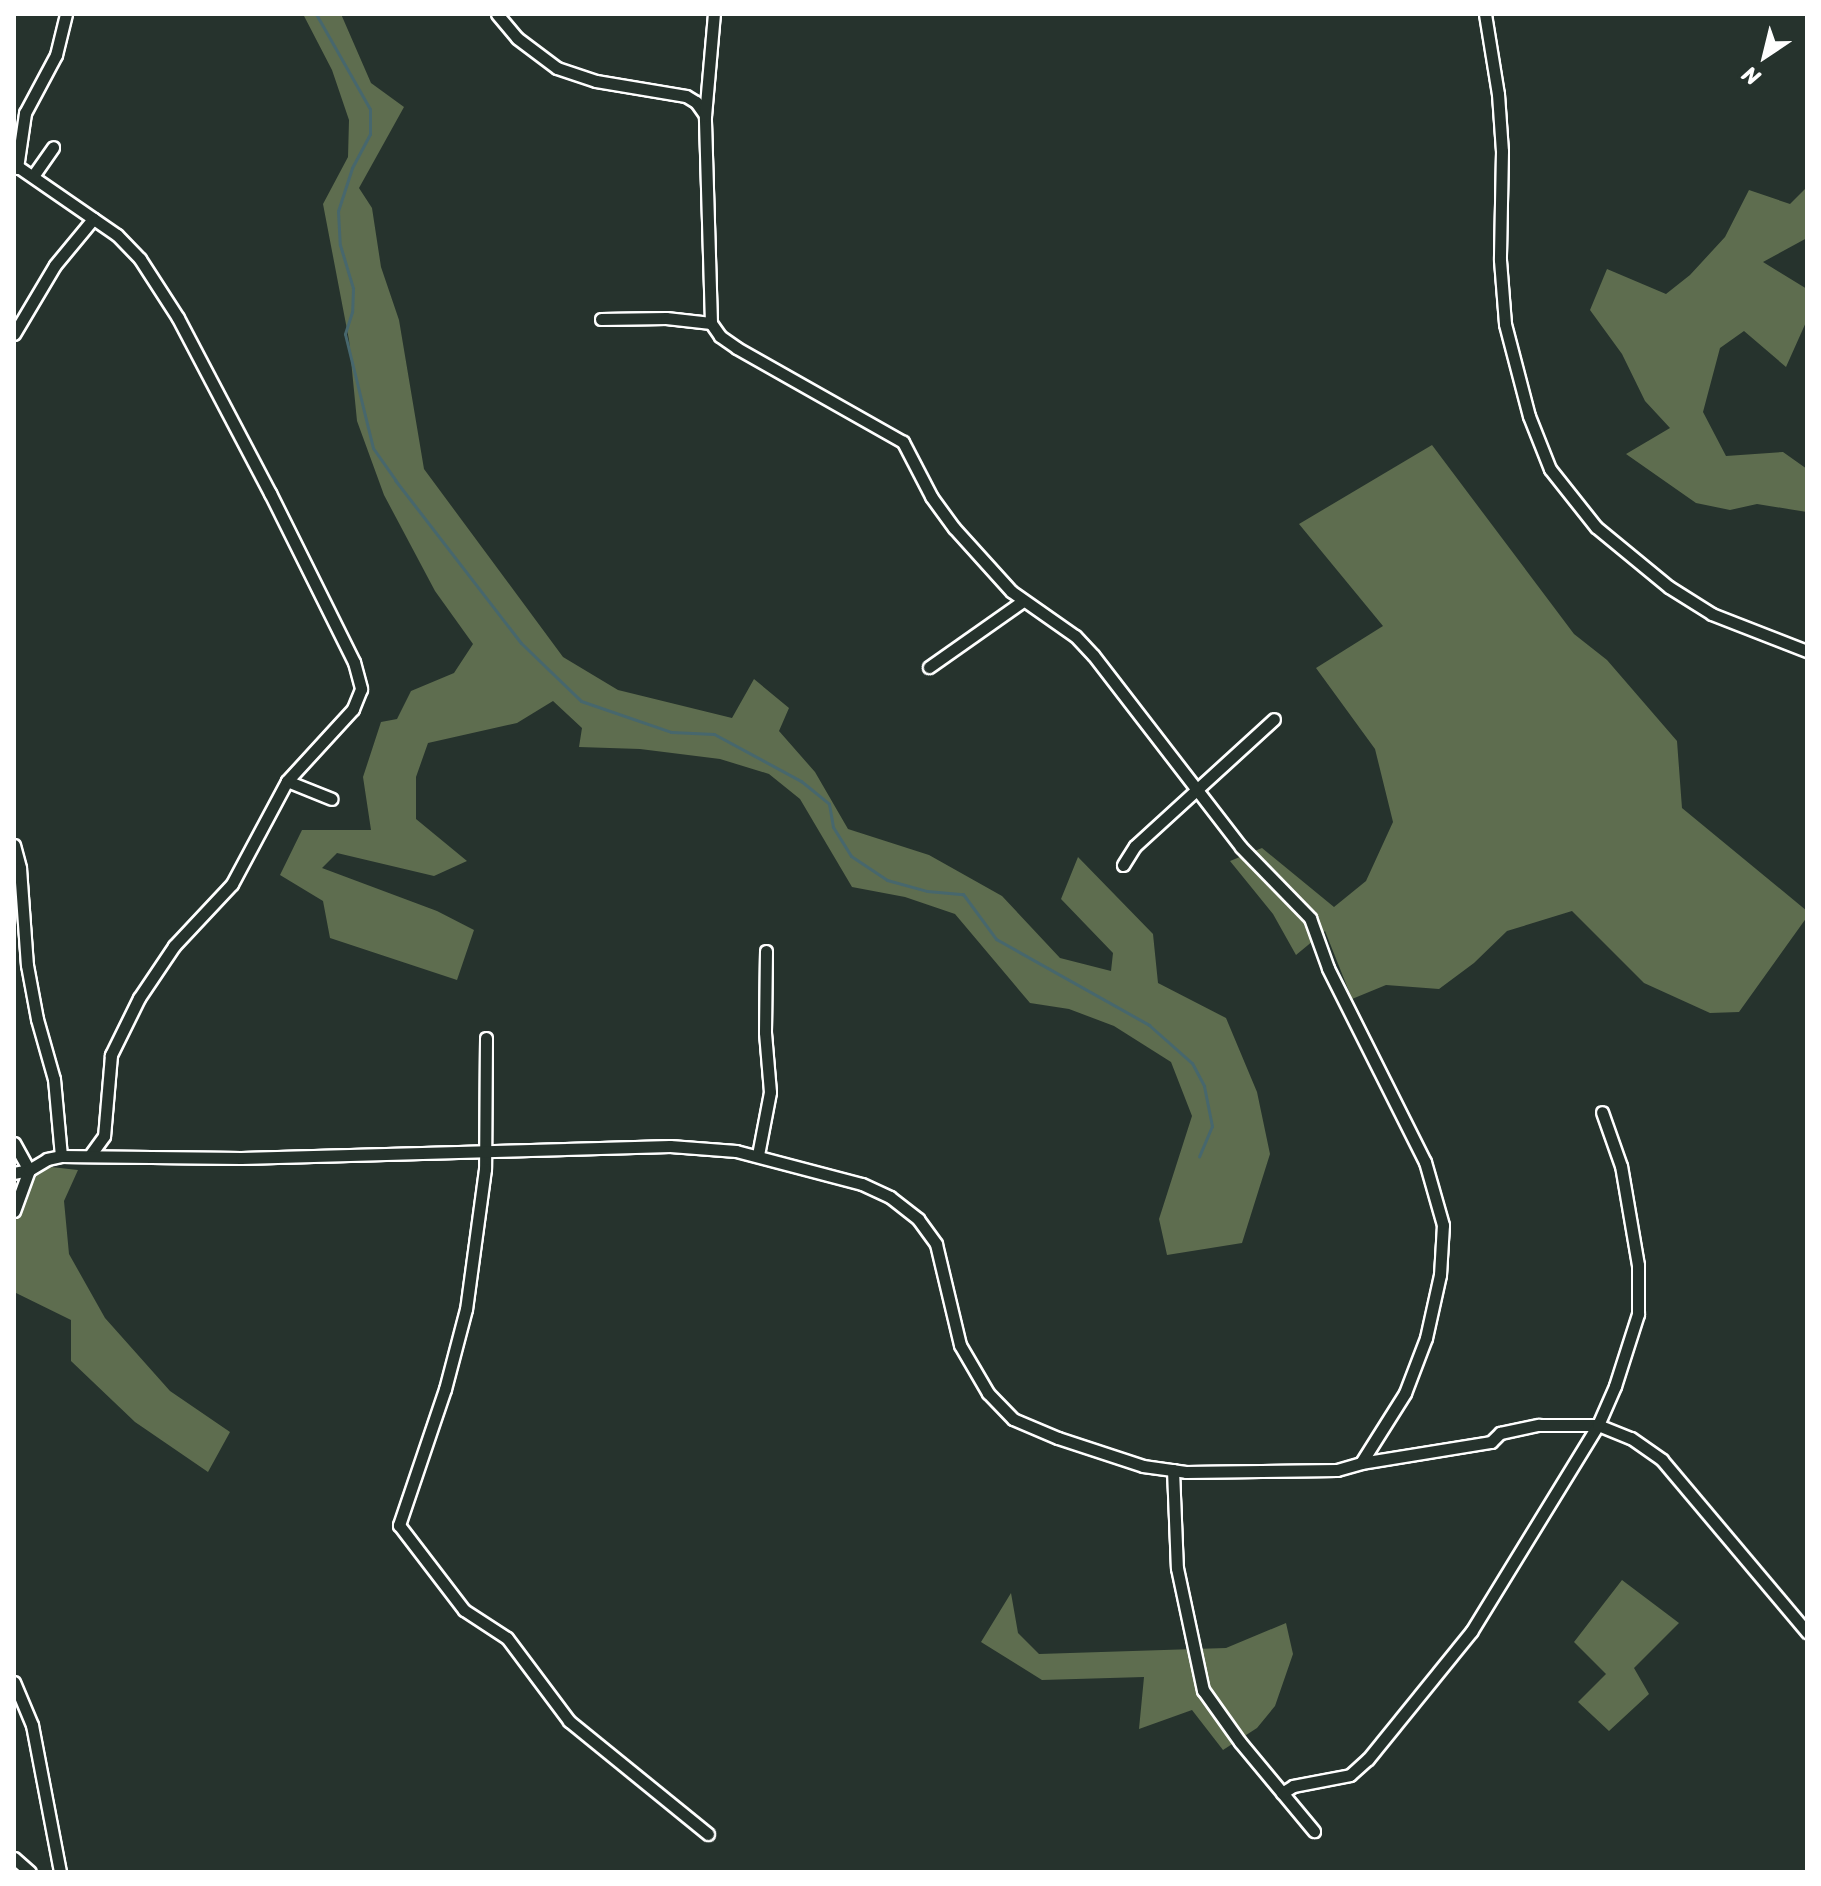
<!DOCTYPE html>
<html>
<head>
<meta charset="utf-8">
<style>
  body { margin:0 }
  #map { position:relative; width:1821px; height:1886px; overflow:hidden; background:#26332d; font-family:Sriracha,sans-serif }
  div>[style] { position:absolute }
  .green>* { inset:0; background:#5e6d4f }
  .stream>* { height:3px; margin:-1.5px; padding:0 1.5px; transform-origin:1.5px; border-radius:1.5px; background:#47676d }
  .roads { filter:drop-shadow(2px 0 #fff) drop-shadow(-2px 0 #fff) drop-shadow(0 2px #fff) drop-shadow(0 -2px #fff) }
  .minor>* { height:11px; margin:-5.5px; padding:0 5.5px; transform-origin:5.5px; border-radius:5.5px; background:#26332d }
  span { translate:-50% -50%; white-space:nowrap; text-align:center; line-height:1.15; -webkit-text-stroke:6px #26332d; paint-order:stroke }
  .frame { position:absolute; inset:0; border:16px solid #fff; pointer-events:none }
  .north { position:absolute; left:1725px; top:16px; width:80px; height:80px; -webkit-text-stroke:6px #26332d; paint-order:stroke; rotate:215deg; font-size:22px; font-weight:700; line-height:32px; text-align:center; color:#fff }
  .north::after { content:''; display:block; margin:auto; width:28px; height:36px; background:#fff; clip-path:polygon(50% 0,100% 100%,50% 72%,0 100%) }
</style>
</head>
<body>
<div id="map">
  <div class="green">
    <i style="clip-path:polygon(303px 14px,341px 14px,371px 83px,404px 107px,359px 188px,372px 208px,381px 267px,399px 320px,424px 469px,563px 657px,618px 690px,732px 718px,754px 679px,789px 708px,779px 731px,815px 772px,848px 829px,929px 855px,1002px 896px,1060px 958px,1111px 971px,1113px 953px,1061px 899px,1078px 857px,1153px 934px,1158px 983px,1226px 1018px,1257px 1092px,1270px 1154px,1242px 1243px,1167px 1255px,1159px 1219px,1192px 1116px,1171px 1062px,1114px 1026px,1069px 1009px,1030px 1003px,955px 914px,905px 897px,852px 887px,800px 799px,769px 774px,720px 759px,640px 749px,579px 747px,582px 728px,553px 701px,517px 723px,428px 743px,416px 777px,416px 819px,467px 861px,434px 876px,337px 853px,322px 868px,437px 911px,474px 930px,457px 980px,330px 938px,323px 901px,280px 875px,302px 830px,371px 830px,363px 777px,381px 722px,397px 719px,411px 691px,454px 673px,473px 644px,435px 591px,384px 495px,357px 421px,349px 340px,323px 204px,348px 157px,349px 120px,332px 70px)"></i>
    <i style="clip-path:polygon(1807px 187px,1807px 238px,1763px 262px,1807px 289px,1807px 320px,1786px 367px,1744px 331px,1720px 348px,1703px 412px,1726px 456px,1783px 452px,1807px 469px,1807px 512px,1757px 504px,1730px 510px,1696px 503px,1626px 454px,1670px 428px,1645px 401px,1622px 354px,1590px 310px,1607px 269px,1666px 294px,1690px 275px,1725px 237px,1749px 190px,1790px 204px)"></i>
    <i style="clip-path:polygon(1432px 445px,1574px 634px,1607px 660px,1677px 741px,1682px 808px,1807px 911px,1807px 917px,1739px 1012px,1710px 1013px,1644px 983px,1572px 911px,1507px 931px,1474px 963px,1439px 989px,1386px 985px,1352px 999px,1325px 931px,1296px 955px,1273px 914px,1230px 861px,1262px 848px,1334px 907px,1366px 881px,1393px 822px,1375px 749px,1316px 668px,1383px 626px,1299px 524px)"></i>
    <i style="clip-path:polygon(42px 1166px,78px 1170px,64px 1201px,69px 1254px,105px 1318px,170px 1391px,230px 1432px,208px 1472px,135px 1422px,71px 1361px,71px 1320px,14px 1292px,14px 1214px)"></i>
    <i style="clip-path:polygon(1622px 1580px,1679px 1623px,1634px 1668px,1649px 1694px,1609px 1731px,1578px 1702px,1606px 1674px,1574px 1642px)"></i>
    <i style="clip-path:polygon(1011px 1593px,1018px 1633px,1039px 1654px,1226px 1648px,1286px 1623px,1293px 1654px,1275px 1706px,1257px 1728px,1223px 1750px,1192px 1710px,1139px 1729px,1144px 1677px,1042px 1680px,981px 1642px)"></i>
  </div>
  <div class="stream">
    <i style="left:316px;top:14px;width:109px;rotate:60.4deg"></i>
    <i style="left:370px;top:109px;width:25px;rotate:90deg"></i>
    <i style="left:370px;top:134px;width:38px;rotate:118deg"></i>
    <i style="left:352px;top:168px;width:45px;rotate:108deg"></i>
    <i style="left:338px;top:211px;width:34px;rotate:87deg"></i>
    <i style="left:340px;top:245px;width:45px;rotate:73.2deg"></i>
    <i style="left:353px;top:288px;width:24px;rotate:92deg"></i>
    <i style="left:352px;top:312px;width:23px;rotate:108deg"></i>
    <i style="left:345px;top:334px;width:117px;rotate:76.2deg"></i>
    <i style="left:373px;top:448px;width:39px;rotate:55deg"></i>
    <i style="left:395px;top:480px;width:206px;rotate:52.3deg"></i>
    <i style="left:521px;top:643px;width:83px;rotate:44deg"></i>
    <i style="left:581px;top:701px;width:95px;rotate:19deg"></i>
    <i style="left:671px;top:732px;width:43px;rotate:2.7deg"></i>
    <i style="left:714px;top:734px;width:99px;rotate:28.4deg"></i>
    <i style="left:801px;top:781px;width:36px;rotate:39deg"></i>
    <i style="left:829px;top:804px;width:23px;rotate:80deg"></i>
    <i style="left:833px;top:827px;width:34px;rotate:58deg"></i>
    <i style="left:851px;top:856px;width:43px;rotate:33.7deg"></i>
    <i style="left:887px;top:880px;width:41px;rotate:15.4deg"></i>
    <i style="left:927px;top:891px;width:36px;rotate:5deg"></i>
    <i style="left:963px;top:894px;width:56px;rotate:53.7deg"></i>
    <i style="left:996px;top:939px;width:176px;rotate:29.3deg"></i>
    <i style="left:1149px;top:1025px;width:57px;rotate:41.5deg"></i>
    <i style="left:1192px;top:1063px;width:26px;rotate:62deg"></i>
    <i style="left:1204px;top:1086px;width:41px;rotate:78.7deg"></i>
    <i style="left:1212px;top:1126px;width:33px;rotate:113deg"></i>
  </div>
  <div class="roads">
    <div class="minor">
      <i style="left:497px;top:14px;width:31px;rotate:50deg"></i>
      <i style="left:517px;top:38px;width:50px;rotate:36.9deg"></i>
      <i style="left:557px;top:68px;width:41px;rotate:18.4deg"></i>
      <i style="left:596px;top:81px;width:91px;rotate:9.5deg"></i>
      <i style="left:686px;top:96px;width:12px;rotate:31deg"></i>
      <i style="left:696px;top:102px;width:16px;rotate:55deg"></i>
      <i style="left:1485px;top:14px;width:81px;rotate:80.8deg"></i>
      <i style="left:1498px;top:94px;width:57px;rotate:86deg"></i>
      <i style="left:1502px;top:151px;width:109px;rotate:91.1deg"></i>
      <i style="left:1500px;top:260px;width:64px;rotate:85.5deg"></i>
      <i style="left:1505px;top:324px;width:95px;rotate:75.4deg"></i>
      <i style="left:1529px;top:416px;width:57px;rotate:68.4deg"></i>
      <i style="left:1550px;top:469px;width:74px;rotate:51.6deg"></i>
      <i style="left:1596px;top:527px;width:94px;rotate:39.4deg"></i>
      <i style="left:1669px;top:587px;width:51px;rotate:32.1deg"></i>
      <i style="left:1712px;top:614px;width:102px;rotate:21.3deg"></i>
      <i style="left:14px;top:164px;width:125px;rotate:34.6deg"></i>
      <i style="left:117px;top:235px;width:33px;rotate:46deg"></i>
      <i style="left:140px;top:259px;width:70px;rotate:57.2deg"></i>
      <i style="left:178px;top:318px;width:198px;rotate:62.3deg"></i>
      <i style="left:270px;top:493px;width:189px;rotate:63.6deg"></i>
      <i style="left:354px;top:662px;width:28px;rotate:75deg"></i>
      <i style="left:361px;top:689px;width:22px;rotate:112deg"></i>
      <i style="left:353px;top:709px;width:98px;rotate:132.5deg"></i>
      <i style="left:287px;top:781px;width:117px;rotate:118.1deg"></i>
      <i style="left:232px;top:884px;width:85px;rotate:133.1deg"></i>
      <i style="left:174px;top:946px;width:63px;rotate:123.9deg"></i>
      <i style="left:139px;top:998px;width:64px;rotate:116.2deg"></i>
      <i style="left:111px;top:1055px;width:81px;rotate:94.9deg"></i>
      <i style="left:104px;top:1136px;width:24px;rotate:126deg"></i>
      <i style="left:17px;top:168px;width:56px;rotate:-81.7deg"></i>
      <i style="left:25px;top:113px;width:66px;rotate:-61.9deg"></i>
      <i style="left:56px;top:55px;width:42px;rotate:-76.3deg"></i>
      <i style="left:33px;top:176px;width:35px;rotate:-55deg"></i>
      <i style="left:601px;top:319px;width:65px;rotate:-0.9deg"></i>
      <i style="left:666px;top:318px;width:45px;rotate:6.3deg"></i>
      <i style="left:14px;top:334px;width:80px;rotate:-59.3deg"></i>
      <i style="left:55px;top:265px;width:60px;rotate:-50.4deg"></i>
      <i style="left:929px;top:667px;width:115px;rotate:-35.1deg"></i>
      <i style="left:287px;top:781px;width:48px;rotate:21.8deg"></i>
      <i style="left:14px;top:845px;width:24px;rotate:75deg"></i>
      <i style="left:20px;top:868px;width:97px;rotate:85.9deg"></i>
      <i style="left:27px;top:965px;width:55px;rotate:79.5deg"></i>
      <i style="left:37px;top:1019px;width:62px;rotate:74.2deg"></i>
      <i style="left:54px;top:1079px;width:77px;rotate:84.8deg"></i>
      <i style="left:1123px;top:865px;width:22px;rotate:-58deg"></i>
      <i style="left:1135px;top:846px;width:188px;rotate:-42.4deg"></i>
      <i style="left:486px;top:1038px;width:131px;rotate:90.4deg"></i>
      <i style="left:485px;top:1169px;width:141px;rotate:97.7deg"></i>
      <i style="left:466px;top:1309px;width:83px;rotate:104.7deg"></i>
      <i style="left:445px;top:1389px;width:144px;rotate:108.7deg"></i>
      <i style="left:399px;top:1525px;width:107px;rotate:52.6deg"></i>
      <i style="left:464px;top:1610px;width:51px;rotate:33.1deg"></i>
      <i style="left:507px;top:1638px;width:104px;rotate:53.2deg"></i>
      <i style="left:569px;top:1721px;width:179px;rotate:39.1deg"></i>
      <i style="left:14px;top:1143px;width:31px;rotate:61deg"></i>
      <i style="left:29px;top:1170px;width:15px;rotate:169deg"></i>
      <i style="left:758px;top:1155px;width:64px;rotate:-79.2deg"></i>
      <i style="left:770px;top:1092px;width:60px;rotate:-94.8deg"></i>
      <i style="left:765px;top:1032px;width:81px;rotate:-89.3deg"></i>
      <i style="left:14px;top:1211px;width:44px;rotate:-69.9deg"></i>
      <i style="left:29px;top:1170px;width:21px;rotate:-31deg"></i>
      <i style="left:47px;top:1159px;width:14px;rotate:-12deg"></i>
      <i style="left:61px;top:1156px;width:180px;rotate:0.6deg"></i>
      <i style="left:241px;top:1158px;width:429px;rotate:-1.6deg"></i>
      <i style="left:670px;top:1146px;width:66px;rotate:4.3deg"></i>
      <i style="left:736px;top:1151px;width:130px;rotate:14.7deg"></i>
      <i style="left:862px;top:1184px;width:31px;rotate:25deg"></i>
      <i style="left:890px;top:1197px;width:36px;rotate:38deg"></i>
      <i style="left:918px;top:1219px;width:31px;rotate:54deg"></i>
      <i style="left:936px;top:1244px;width:104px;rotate:76.6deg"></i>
      <i style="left:960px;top:1345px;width:56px;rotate:59.7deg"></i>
      <i style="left:988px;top:1393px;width:36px;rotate:46deg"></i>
      <i style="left:1013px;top:1419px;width:49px;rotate:22.9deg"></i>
      <i style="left:1058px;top:1438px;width:89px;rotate:18.2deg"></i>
      <i style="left:1143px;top:1466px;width:43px;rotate:7.9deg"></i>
      <i style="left:1186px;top:1472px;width:151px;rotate:-0.8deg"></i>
      <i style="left:1337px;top:1470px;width:25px;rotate:-16deg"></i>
      <i style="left:1361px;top:1463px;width:83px;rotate:-57.8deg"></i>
      <i style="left:1405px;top:1393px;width:59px;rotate:-69.1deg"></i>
      <i style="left:1426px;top:1338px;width:65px;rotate:-77.5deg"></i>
      <i style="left:1440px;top:1275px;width:50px;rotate:-86.6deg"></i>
      <i style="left:1443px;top:1225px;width:66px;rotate:-105.9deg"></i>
      <i style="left:1425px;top:1162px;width:217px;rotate:-116.6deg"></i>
      <i style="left:1328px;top:968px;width:53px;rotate:-109.8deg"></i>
      <i style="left:1310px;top:918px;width:99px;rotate:-134.2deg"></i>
      <i style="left:1241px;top:847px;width:242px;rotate:-127.6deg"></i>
      <i style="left:1093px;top:655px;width:26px;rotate:-133deg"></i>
      <i style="left:1075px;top:636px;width:78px;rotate:-144.9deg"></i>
      <i style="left:1011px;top:591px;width:85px;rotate:-132.1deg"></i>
      <i style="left:954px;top:528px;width:39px;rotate:-126deg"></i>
      <i style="left:931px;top:496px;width:61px;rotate:-117.4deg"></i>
      <i style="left:903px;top:442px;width:191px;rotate:-150.5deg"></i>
      <i style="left:737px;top:348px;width:21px;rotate:-145deg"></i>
      <i style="left:720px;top:336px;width:16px;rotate:-125deg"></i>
      <i style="left:711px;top:323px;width:207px;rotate:-91.7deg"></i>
      <i style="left:705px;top:116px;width:102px;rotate:-85deg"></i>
      <i style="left:1361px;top:1463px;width:132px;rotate:-9.2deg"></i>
      <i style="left:1491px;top:1442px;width:13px;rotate:-45deg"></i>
      <i style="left:1500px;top:1433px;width:40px;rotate:-12deg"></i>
      <i style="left:1539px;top:1425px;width:59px"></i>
      <i style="left:1598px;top:1425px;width:35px;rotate:22deg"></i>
      <i style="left:1631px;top:1438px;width:38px;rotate:35deg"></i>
      <i style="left:1662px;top:1460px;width:225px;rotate:49.9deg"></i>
      <i style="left:1173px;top:1470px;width:98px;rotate:87.7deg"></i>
      <i style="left:1177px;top:1568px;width:125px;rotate:78deg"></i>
      <i style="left:1203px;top:1690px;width:64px;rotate:54.6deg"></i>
      <i style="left:1240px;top:1742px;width:116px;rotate:50.3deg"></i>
      <i style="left:14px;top:1682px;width:47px;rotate:67.3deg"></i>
      <i style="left:32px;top:1725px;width:150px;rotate:79.2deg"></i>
      <i style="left:1282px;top:1793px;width:13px;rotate:-32deg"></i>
      <i style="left:1293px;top:1786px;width:58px;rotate:-10.9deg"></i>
      <i style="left:1350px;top:1775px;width:24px;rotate:-42deg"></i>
      <i style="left:1368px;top:1759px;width:164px;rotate:-51deg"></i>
      <i style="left:1471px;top:1632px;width:243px;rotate:-58.5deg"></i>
      <i style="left:1598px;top:1425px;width:43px;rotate:-66.4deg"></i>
      <i style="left:1615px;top:1386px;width:76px;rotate:-72.3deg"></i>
      <i style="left:1638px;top:1314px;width:49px;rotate:-90deg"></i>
      <i style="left:1638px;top:1265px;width:100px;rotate:-99.7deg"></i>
      <i style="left:1621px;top:1166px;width:57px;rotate:-109.4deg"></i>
      <i style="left:14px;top:1858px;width:21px;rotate:41deg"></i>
    </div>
  </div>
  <div class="frame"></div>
  <div class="north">N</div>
</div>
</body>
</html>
